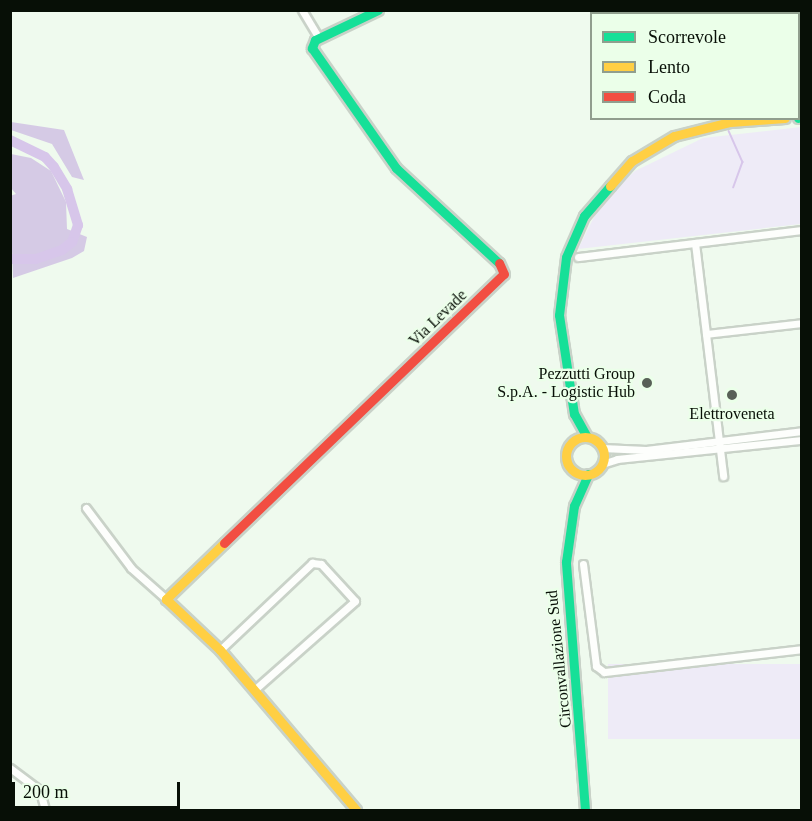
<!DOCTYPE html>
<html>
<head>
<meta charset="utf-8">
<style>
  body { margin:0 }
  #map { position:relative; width:812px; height:821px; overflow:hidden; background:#effaee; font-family:Georgia,serif }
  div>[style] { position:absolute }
  .green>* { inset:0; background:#eeebf7; transform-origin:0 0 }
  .forest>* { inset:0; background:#d5cae5 }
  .stream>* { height:1.5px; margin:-0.75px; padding:0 0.75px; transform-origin:0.75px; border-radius:0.75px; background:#d7c6ea }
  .river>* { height:10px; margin:-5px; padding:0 5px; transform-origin:5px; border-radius:5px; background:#d7c6ea }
  .roads { filter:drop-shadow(2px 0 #c9d2c8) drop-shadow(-2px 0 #c9d2c8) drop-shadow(0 2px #c9d2c8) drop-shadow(0 -2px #c9d2c8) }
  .street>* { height:7px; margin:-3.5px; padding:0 3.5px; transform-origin:3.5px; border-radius:3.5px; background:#fdfefc }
  .fast>* { height:9px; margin:-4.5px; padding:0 4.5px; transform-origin:4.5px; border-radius:4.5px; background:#16e098 }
  .slow>* { height:9px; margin:-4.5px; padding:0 4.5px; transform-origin:4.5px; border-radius:4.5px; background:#ffcf43 }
  .slow>.ring { margin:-4.5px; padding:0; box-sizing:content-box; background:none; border:9px solid #ffcf43; border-radius:50% }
  .jam>* { height:9px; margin:-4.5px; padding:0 4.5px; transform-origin:4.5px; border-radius:4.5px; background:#f24e42 }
  .dots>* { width:16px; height:16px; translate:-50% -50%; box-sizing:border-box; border:3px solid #ebffe9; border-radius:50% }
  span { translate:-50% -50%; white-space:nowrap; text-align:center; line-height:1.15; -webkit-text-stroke:4.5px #ebffe9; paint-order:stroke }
  .street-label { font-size:16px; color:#070f06 }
  .poi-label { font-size:16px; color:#070f06 }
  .right { translate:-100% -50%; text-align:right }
  .frame { position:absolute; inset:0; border:12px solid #070f06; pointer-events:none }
  .legend { position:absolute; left:590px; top:12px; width:210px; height:108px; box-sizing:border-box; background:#ebffe9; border:2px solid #909f8e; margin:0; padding:8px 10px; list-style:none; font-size:18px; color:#070f06 }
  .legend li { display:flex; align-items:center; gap:12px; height:30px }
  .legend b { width:30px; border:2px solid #909f8e }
  .scale { position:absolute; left:12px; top:782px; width:168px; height:27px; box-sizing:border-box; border:3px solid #070f06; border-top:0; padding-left:8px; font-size:18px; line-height:21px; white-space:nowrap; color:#070f06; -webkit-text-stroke:4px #ebffe9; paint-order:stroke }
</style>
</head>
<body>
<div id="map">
  <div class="green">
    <i style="clip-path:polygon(801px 127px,801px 224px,578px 249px,602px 201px,635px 171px,703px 138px)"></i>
    <i style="left:801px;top:664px;width:75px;height:193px;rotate:90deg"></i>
  </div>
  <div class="forest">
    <i style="clip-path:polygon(11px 122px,64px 130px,84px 180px,72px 177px,52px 144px,11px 130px)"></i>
    <i style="clip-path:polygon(11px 154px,31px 158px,51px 171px,66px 202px,67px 229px,87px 237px,84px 251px,72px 258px,13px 278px,10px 196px,16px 194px,11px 188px)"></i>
  </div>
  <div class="stream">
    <i style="left:798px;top:23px;width:6px;rotate:-45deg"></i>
    <i style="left:729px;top:131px;width:34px;rotate:66deg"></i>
    <i style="left:743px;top:162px;width:27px;rotate:110deg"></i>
  </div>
  <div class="river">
    <i style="left:10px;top:140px;width:39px;rotate:26deg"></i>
    <i style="left:45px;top:157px;width:13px;rotate:48deg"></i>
    <i style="left:54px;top:167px;width:26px;rotate:59deg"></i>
    <i style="left:67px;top:189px;width:38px;rotate:73deg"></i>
    <i style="left:78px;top:225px;width:18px;rotate:109deg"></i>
    <i style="left:72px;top:242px;width:13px;rotate:141deg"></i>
    <i style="left:62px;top:250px;width:28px;rotate:161deg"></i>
    <i style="left:36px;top:259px;width:26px;rotate:180deg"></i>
  </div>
  <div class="roads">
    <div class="street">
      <i style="left:302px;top:10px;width:33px;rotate:59deg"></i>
      <i style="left:613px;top:14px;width:4px;rotate:-76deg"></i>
      <i style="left:695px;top:243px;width:235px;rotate:83.1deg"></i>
      <i style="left:578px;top:257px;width:226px;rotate:-6.9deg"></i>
      <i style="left:706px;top:334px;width:97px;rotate:-6.5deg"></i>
      <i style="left:602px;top:448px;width:44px;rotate:2.6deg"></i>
      <i style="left:646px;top:450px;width:157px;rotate:-6.9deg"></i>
      <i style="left:602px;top:464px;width:16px;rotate:-18deg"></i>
      <i style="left:617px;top:459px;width:186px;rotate:-5.9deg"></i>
      <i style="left:86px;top:508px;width:75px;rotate:53.1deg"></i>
      <i style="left:131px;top:568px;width:47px;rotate:41.5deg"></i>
      <i style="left:583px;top:564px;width:103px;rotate:82.7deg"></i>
      <i style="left:596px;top:666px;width:10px;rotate:37deg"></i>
      <i style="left:604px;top:672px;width:199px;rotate:-6.6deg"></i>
      <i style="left:220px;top:650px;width:127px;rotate:-43.4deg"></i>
      <i style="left:312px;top:563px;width:9px;rotate:6deg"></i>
      <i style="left:321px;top:564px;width:50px;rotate:47.4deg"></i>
      <i style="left:355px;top:601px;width:135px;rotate:138.6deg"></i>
      <i style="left:10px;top:768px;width:38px;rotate:37deg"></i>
      <i style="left:40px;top:791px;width:20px;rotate:75deg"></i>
    </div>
    <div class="fast">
      <i style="left:378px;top:10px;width:70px;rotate:154.5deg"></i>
      <i style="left:315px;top:40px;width:9px;rotate:111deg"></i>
      <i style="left:312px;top:48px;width:146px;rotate:55deg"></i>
      <i style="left:396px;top:168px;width:140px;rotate:42.7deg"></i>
      <i style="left:798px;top:118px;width:4px;rotate:-14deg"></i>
      <i style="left:587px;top:437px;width:26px;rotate:-119deg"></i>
      <i style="left:574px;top:414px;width:100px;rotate:-98.6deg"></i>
      <i style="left:559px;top:315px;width:58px;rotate:-83.1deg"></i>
      <i style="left:566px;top:257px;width:45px;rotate:-66.3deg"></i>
      <i style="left:584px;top:216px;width:40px;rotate:-49deg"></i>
      <i style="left:585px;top:810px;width:249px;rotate:-94.4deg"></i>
      <i style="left:566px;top:562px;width:57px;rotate:-81.9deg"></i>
      <i style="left:574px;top:506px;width:35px;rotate:-66deg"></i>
    </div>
    <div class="slow">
      <i style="left:610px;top:186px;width:33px;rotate:-49deg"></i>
      <i style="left:632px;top:161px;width:49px;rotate:-30.8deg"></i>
      <i style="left:674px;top:136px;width:58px;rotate:-14deg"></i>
      <i style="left:730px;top:122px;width:55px;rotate:-4.2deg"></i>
      <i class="ring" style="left:566px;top:437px;width:29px;height:29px"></i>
      <i style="left:224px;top:543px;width:81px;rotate:136deg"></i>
      <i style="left:166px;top:599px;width:74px;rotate:43.4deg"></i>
      <i style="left:220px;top:650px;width:210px;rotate:49.6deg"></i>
    </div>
    <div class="jam">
      <i style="left:224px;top:543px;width:388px;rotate:-43.9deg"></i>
      <i style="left:504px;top:274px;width:12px;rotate:-114deg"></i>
    </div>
  </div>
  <div class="dots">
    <i style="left:647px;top:383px;background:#586157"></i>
    <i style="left:732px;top:395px;background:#586157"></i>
  </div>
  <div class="street-label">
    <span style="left:438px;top:318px;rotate:-44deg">Via Levade</span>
    <span style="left:559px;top:659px;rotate:-96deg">Circonvallazione Sud</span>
  </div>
  <div class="poi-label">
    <span class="right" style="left:635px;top:383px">Pezzutti Group<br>S.p.A. - Logistic Hub</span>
    <span style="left:732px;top:414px">Elettroveneta</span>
  </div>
  <div class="frame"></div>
  <ul class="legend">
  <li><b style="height:8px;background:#16e098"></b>Scorrevole</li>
  <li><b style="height:8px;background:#ffcf43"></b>Lento</li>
  <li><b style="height:8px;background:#f24e42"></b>Coda</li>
  </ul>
  <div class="scale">200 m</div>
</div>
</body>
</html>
